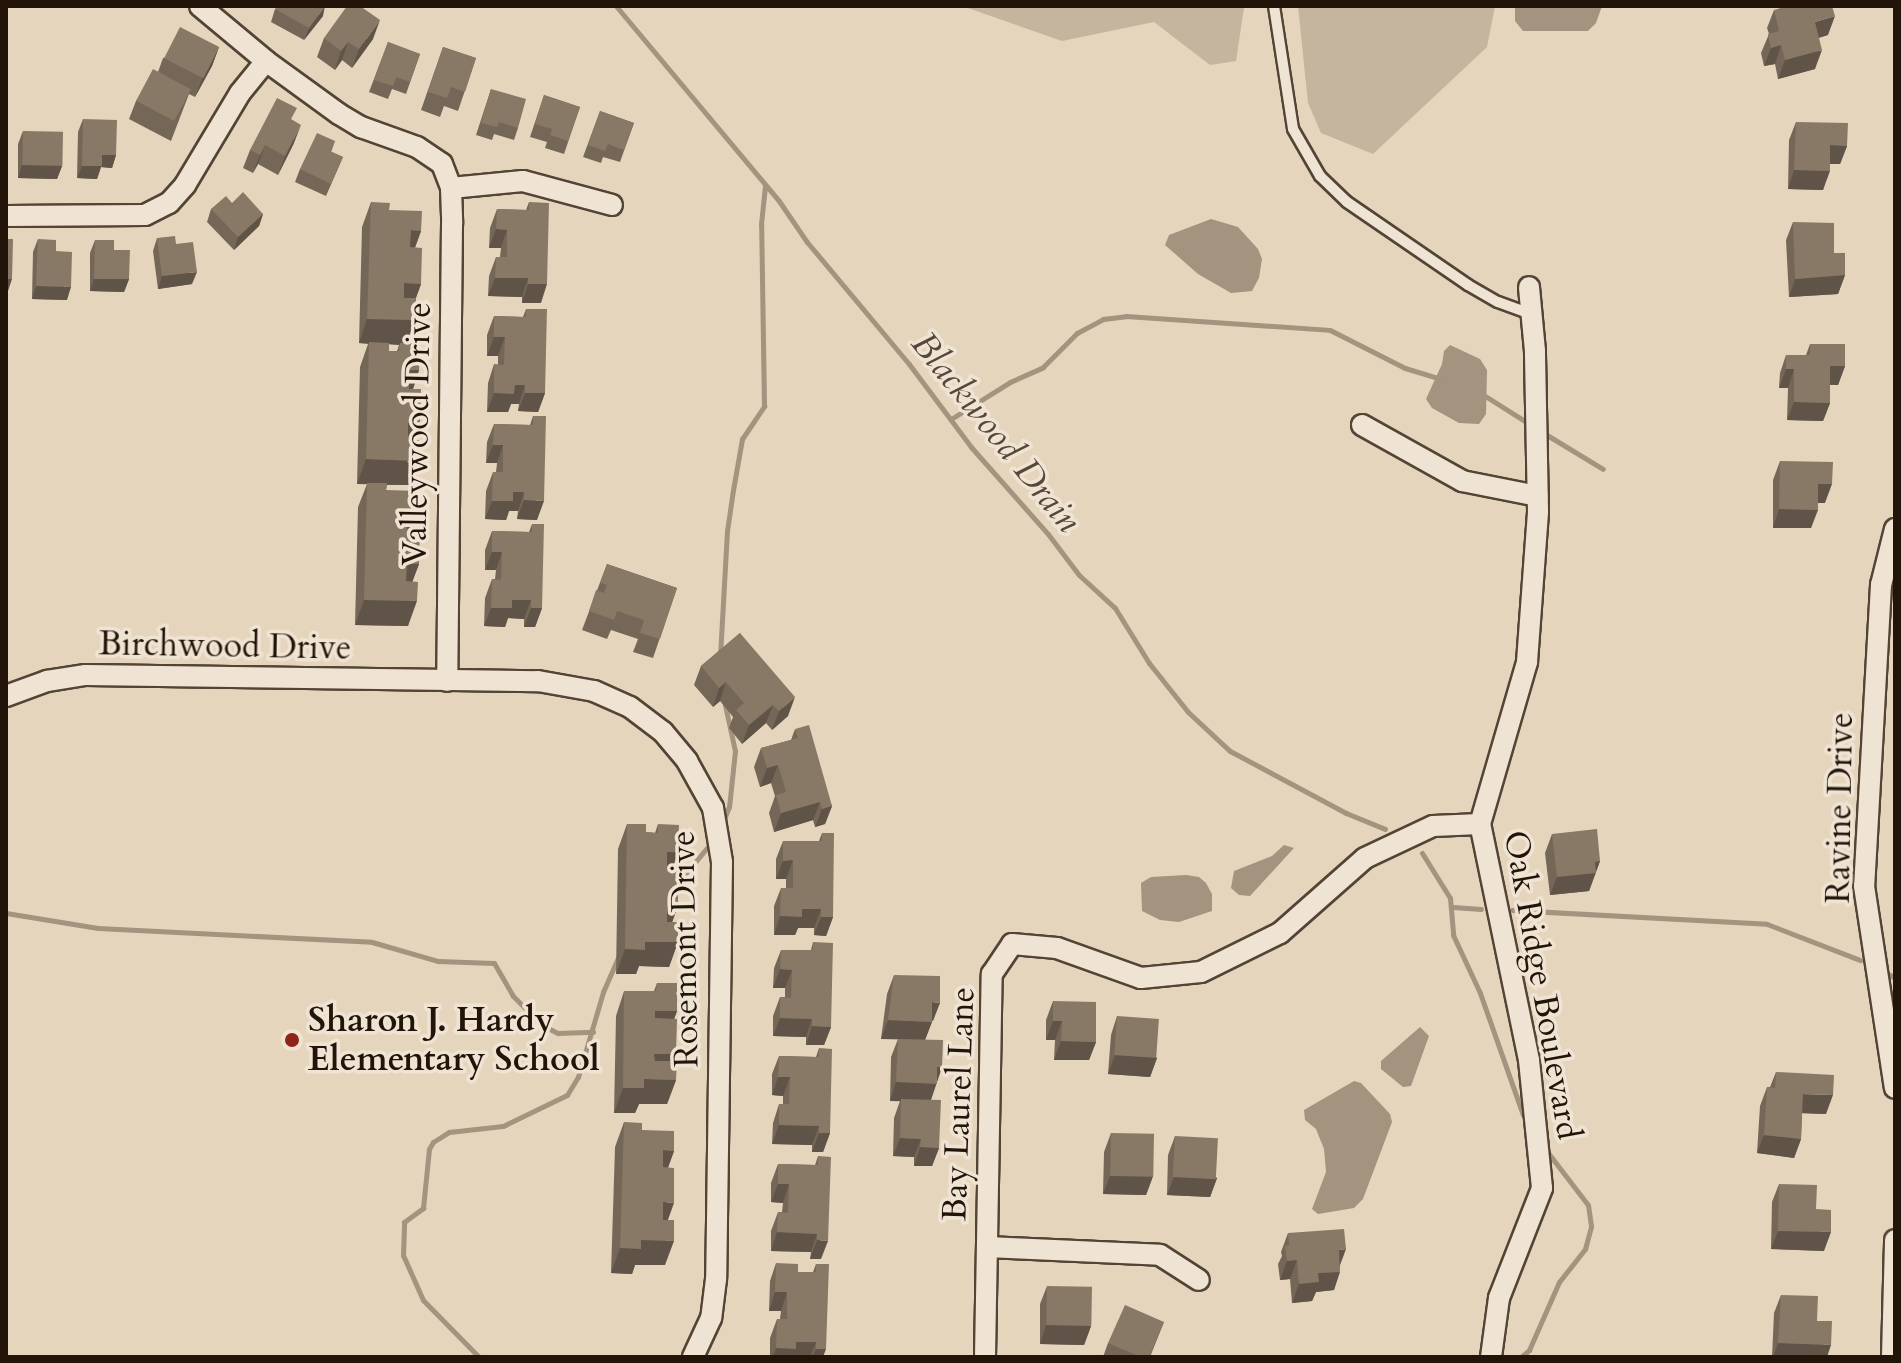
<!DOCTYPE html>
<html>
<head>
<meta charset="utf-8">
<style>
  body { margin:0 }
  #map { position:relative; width:1901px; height:1363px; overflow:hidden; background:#e6d5bd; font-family:Cardo,serif }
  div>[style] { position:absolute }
  .green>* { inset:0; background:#c5b49e }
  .water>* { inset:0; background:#a3937f }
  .stream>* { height:5px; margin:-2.5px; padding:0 2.5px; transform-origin:2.5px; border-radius:2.5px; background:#a3937f }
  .roads { filter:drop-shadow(2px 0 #534435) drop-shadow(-2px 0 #534435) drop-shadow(0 2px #534435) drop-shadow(0 -2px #534435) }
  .service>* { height:10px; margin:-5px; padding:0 5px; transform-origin:5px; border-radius:5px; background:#efe4d4 }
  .minor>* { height:20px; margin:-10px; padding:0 10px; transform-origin:10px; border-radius:10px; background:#efe4d4 }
  .wall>* { inset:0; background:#756758 }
  .shaded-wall>* { inset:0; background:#5f5447 }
  .building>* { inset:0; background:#887866; transform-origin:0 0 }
  .dots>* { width:22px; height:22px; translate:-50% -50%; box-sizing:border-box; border:4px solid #efe4d4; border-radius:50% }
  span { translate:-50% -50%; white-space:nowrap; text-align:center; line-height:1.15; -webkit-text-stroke:7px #efe4d4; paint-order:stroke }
  .street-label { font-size:34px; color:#221408 }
  .poi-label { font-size:34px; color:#221408; font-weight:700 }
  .left { translate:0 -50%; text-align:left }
  .water-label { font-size:36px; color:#564738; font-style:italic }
  .frame { position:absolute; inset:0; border:8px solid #221408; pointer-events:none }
</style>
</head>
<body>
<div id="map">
  <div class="green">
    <i style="clip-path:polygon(962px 6px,1243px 6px,1244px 8px,1236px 61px,1210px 65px,1154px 22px,1062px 41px)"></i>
    <i style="clip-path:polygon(1298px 6px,1495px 6px,1487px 47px,1373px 154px,1321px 133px,1308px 103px)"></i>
  </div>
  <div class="water">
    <i style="clip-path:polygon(1515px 6px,1602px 6px,1596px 23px,1588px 31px,1523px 31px,1515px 21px)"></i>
    <i style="clip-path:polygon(1211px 219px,1238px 227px,1258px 249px,1262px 259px,1259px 278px,1252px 291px,1231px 293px,1198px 274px,1165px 245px,1169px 235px)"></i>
    <i style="clip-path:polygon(1450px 345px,1480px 359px,1487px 370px,1486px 414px,1479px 424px,1459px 423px,1432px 408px,1426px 399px,1442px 364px,1444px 351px)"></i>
    <i style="clip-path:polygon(1284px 845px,1294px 848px,1250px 896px,1239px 895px,1231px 888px,1234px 871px,1272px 856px)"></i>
    <i style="clip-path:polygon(1186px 875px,1199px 877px,1206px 883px,1212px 894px,1212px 911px,1179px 922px,1160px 920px,1142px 911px,1141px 883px,1151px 877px)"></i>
    <i style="clip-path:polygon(1420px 1027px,1429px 1036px,1411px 1086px,1403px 1087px,1381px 1069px,1381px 1061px)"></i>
    <i style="clip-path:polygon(1354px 1081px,1361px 1083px,1390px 1114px,1392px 1122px,1363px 1199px,1354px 1208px,1318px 1214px,1312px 1209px,1326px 1172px,1324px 1149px,1316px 1129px,1305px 1120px,1304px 1110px)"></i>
  </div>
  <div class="stream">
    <i style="left:616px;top:6px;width:254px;rotate:50.1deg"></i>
    <i style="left:779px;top:201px;width:50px;rotate:55.7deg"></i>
    <i style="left:807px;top:242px;width:159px;rotate:50.1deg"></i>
    <i style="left:909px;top:364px;width:104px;rotate:53.2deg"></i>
    <i style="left:971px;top:447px;width:116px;rotate:48.5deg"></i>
    <i style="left:1048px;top:534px;width:51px;rotate:52.9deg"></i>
    <i style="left:1079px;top:575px;width:49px;rotate:42.5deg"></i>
    <i style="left:1115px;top:608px;width:65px;rotate:58.3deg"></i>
    <i style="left:1149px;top:663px;width:63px;rotate:51.5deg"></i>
    <i style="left:1188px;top:712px;width:57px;rotate:42.9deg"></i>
    <i style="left:1230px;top:751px;width:132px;rotate:28.1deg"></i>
    <i style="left:1346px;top:813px;width:42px;rotate:22.3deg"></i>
    <i style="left:1482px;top:394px;width:58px;rotate:32.3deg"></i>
    <i style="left:951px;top:419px;width:70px;rotate:-32.1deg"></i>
    <i style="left:1010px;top:382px;width:36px;rotate:-24deg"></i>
    <i style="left:1043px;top:367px;width:48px;rotate:-45deg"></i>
    <i style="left:1077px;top:333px;width:30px;rotate:-28deg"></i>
    <i style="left:1103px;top:319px;width:23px;rotate:-7deg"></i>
    <i style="left:1126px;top:316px;width:204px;rotate:3.9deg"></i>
    <i style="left:1330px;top:330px;width:84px;rotate:26.9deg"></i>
    <i style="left:1405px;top:368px;width:39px;rotate:17deg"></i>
    <i style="left:1542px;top:432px;width:71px;rotate:31.2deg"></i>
    <i style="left:720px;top:656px;width:125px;rotate:-86.8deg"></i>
    <i style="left:727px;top:531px;width:41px;rotate:-81.7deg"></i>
    <i style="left:733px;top:490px;width:52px;rotate:-80deg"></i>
    <i style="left:742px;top:439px;width:40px;rotate:-56deg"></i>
    <i style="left:764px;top:406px;width:182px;rotate:-90.9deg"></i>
    <i style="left:761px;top:224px;width:38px;rotate:-84deg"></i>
    <i style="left:722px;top:824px;width:18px;rotate:-68deg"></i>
    <i style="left:729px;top:807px;width:56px;rotate:-83.9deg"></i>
    <i style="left:735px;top:751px;width:47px;rotate:-102.3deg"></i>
    <i style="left:1422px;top:853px;width:53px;rotate:58.1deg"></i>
    <i style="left:1450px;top:898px;width:37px;rotate:85deg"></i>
    <i style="left:1453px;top:935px;width:64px;rotate:65deg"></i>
    <i style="left:1480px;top:993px;width:129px;rotate:70.6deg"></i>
    <i style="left:674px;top:887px;width:57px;rotate:-49.9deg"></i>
    <i style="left:1453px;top:907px;width:28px;rotate:4deg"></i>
    <i style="left:1512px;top:910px;width:255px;rotate:3.1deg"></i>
    <i style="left:1767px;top:924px;width:100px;rotate:21.2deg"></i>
    <i style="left:6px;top:913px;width:93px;rotate:9.3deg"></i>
    <i style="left:98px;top:928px;width:274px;rotate:2.9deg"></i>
    <i style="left:372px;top:942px;width:69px;rotate:16.1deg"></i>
    <i style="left:438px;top:961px;width:56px;rotate:2deg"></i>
    <i style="left:494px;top:963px;width:38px;rotate:60deg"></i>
    <i style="left:513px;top:996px;width:41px;rotate:45deg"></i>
    <i style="left:542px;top:1025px;width:18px;rotate:27deg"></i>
    <i style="left:558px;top:1033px;width:35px;rotate:-2deg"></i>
    <i style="left:1890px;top:975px;width:6px;rotate:31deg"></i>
    <i style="left:479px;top:1357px;width:80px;rotate:-134.5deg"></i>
    <i style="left:423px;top:1300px;width:49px;rotate:-114deg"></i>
    <i style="left:403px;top:1255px;width:33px;rotate:-88deg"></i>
    <i style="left:404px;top:1222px;width:24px;rotate:-36deg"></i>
    <i style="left:423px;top:1208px;width:59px;rotate:-84.2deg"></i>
    <i style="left:429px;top:1149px;width:8px;rotate:-60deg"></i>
    <i style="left:433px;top:1142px;width:19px;rotate:-32deg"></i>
    <i style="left:449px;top:1132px;width:54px;rotate:-6.3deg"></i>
    <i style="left:503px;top:1126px;width:71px;rotate:-25.8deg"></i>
    <i style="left:567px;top:1095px;width:21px;rotate:-59deg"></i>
    <i style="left:578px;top:1077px;width:89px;rotate:-73.6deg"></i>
    <i style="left:603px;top:992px;width:43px;rotate:-66.4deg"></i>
    <i style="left:1521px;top:1357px;width:11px;rotate:-41deg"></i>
    <i style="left:1529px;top:1350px;width:74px;rotate:-66.2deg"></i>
    <i style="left:1559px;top:1282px;width:42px;rotate:-51.8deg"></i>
    <i style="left:1585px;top:1249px;width:24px;rotate:-75deg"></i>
    <i style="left:1591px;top:1226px;width:21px;rotate:-98deg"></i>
    <i style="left:1588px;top:1205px;width:69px;rotate:-127.4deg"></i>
  </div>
  <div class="roads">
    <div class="service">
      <i style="left:1274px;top:6px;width:124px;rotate:81.2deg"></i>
      <i style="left:1293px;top:129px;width:54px;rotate:60.1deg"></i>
      <i style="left:1320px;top:176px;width:37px;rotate:44deg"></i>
      <i style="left:1347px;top:202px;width:147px;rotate:34.4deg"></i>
      <i style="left:1468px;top:285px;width:34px;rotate:30deg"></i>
      <i style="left:1498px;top:302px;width:35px;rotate:20deg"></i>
    </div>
    <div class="minor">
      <i style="left:200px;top:6px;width:86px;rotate:39.8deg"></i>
      <i style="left:266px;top:61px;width:90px;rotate:36deg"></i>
      <i style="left:339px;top:114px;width:26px;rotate:31deg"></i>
      <i style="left:361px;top:127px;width:59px;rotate:19.7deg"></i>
      <i style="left:417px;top:147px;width:30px;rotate:34deg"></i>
      <i style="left:442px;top:164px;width:26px;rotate:69deg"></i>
      <i style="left:451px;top:188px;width:36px;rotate:88deg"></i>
      <i style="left:452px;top:224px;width:457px;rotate:90.6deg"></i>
      <i style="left:451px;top:188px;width:72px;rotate:-5.6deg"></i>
      <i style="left:523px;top:181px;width:92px;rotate:15.1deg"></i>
      <i style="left:6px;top:216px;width:139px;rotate:-0.4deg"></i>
      <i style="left:145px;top:215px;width:27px;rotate:-27deg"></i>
      <i style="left:169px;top:203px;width:24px;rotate:-48deg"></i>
      <i style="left:185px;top:185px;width:107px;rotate:-59.1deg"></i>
      <i style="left:240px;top:93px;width:41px;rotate:-50.9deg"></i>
      <i style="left:1362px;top:425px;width:115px;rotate:29.2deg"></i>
      <i style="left:1462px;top:481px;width:77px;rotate:11.2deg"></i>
      <i style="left:1895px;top:529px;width:58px;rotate:104deg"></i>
      <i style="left:1881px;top:585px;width:301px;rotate:93.2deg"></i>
      <i style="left:1864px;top:886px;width:204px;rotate:81.3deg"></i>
      <i style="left:6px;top:696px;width:44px;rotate:-20.1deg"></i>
      <i style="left:47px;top:681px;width:39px;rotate:-9deg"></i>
      <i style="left:86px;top:675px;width:452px;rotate:0.8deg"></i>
      <i style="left:538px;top:681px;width:57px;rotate:10.1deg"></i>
      <i style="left:594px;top:691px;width:39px;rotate:24deg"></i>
      <i style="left:630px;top:707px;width:41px;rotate:37.1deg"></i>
      <i style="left:663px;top:732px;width:38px;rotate:50deg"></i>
      <i style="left:687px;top:761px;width:54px;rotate:61deg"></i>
      <i style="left:713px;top:808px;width:55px;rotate:80.5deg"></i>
      <i style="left:722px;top:862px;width:417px;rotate:90.8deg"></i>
      <i style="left:716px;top:1279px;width:39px;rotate:97deg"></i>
      <i style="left:711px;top:1318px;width:43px;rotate:114.8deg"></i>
      <i style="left:987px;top:1247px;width:173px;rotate:2.6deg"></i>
      <i style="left:1160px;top:1255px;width:46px;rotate:32.7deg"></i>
      <i style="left:985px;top:1357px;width:383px;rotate:-89deg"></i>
      <i style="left:992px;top:974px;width:36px;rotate:-56deg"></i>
      <i style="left:1012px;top:944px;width:45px;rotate:5.1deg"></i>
      <i style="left:1057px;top:948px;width:89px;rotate:19.7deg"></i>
      <i style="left:1141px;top:978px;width:60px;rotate:-5.7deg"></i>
      <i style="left:1201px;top:972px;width:88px;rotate:-26.3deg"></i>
      <i style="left:1280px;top:933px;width:113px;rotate:-41.4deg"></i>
      <i style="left:1365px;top:858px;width:75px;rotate:-25.2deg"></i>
      <i style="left:1433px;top:826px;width:47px;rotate:-2.4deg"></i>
      <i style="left:1491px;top:1357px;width:60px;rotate:-82.3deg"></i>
      <i style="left:1499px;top:1298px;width:118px;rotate:-68.6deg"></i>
      <i style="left:1542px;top:1188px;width:129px;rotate:-95.8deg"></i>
      <i style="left:1529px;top:1060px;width:241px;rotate:-101.7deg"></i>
      <i style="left:1480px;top:824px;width:169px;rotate:-73.8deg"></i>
      <i style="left:1527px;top:662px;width:151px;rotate:-85.8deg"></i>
      <i style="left:1538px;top:511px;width:160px;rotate:-91.1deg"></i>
      <i style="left:1535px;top:351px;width:64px;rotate:-95.4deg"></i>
      <i style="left:1892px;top:1357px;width:117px;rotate:-88.5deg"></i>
    </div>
  </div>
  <div class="wall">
    <i style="clip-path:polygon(275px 9px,323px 16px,304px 40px,271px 22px)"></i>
    <i style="clip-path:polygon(1774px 10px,1828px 35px,1819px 38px,1815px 69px,1778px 79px,1775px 64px,1764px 66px,1761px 53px,1769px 34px,1767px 28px)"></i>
    <i style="clip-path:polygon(324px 38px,373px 39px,352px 68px,342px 60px,335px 70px,317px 57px)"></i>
    <i style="clip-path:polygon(388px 42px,420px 54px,406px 94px,392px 89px,388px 99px,369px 92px)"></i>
    <i style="clip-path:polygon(219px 47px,212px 66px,195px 97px,189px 94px,171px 141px,129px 119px,136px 101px,158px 72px,163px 58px)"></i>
    <i style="clip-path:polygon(443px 47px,476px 58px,458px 111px,444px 106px,440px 117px,421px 110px)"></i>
    <i style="clip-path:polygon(491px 89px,518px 128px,514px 140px,494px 134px,492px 140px,476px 135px)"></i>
    <i style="clip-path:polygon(544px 95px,580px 107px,564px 154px,545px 148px,547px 142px,530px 137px)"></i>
    <i style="clip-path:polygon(600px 111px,634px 123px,620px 162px,603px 157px,601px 163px,583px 157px)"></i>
    <i style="clip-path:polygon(83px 119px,116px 155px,112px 168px,101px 167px,97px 179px,77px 178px,78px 132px)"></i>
    <i style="clip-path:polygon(293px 120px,294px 143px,278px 175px,258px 164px,253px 173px,243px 168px,250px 150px)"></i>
    <i style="clip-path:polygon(1796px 122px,1847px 146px,1840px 164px,1830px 164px,1823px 190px,1788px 189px,1789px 140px)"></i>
    <i style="clip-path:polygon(23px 131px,62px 166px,57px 179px,18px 178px,18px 144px)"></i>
    <i style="clip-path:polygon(335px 141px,331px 152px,343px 157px,326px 196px,295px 182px,300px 169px)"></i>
    <i style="clip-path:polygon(evenodd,371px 202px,389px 210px,421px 231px,415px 248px,421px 284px,416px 298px,407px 343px,419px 370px,413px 389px,420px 423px,414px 440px,419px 461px,410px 485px,387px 485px,386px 490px,418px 511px,411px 529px,419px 564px,412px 582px,408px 626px,355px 625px,358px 507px,367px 484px,357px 484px,360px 367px,368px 344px,359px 343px,362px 227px,371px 202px,389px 344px,399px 345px,397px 351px,389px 351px,389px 344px)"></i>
    <i style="clip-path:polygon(529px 202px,541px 303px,522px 303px,522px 297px,488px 296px,489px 276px,496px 257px,500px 257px,501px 248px,489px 248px,490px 228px,497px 209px,526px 210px)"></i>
    <i style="clip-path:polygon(232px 203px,263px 214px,259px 226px,234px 250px,207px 222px,211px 209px)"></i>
    <i style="clip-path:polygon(1793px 222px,1845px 275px,1838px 294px,1789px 297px,1786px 240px)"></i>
    <i style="clip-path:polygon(157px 238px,176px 244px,192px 284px,158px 289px,153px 251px)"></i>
    <i style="clip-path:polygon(38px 239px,56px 251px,67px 300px,32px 299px,33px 252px)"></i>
    <i style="clip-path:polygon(95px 240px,114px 250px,129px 279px,124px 292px,90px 291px,90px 253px)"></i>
    <i style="clip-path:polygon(526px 309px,545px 393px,538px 412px,518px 411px,519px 404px,511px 404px,508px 412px,487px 412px,488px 383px,494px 364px,498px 365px,498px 356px,487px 356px,487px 335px,494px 316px,523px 317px)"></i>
    <i style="clip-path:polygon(1810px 344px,1845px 366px,1838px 385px,1830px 385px,1830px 403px,1823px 421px,1787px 420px,1788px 388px,1779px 388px,1780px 373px,1786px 355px,1806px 355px)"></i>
    <i style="clip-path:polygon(533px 416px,537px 520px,517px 519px,518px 511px,509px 511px,506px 520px,485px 519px,486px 491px,493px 472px,496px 472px,497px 463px,486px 463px,487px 442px,494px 424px,530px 425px)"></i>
    <i style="clip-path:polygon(1780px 461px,1825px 503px,1818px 503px,1811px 528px,1773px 528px,1773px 480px)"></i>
    <i style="clip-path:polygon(532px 524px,542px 608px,535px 627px,524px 627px,524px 619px,508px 618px,505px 627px,484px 626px,485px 598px,492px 579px,495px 579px,496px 570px,485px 570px,485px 550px,492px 531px,529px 532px)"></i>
    <i style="clip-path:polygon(607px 564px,677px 588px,653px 658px,633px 652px,638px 639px,611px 630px,607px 639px,582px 630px)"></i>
    <i style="clip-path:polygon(740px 633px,788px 716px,772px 730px,766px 723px,742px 744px,729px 728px,733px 717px,720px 701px,713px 707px,694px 685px,701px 666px)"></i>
    <i style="clip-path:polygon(795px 729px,832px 806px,825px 824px,815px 827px,813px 820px,774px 832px,769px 813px,775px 796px,771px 783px,760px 787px,754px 767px,761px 748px,791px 740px)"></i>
    <i style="clip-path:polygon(627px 824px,646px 832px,655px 833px,658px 824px,678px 852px,672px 870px,678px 906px,672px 922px,678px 942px,669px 967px,639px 966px,636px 974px,616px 974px,618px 849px)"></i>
    <i style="clip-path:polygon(822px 833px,833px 917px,826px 936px,814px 935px,814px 928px,798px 928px,795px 935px,774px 935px,774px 906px,781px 888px,786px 888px,786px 879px,776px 879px,776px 859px,783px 841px,819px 841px)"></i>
    <i style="clip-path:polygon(1552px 834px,1600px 861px,1589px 891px,1550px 895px,1545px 853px)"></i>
    <i style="clip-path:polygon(813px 942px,831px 1027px,824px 1045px,806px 1045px,806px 1037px,773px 1036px,773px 1016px,780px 997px,785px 997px,785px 988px,773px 988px,774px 968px,781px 950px,811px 950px)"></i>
    <i style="clip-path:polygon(894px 975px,933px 1021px,932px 1021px,925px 1040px,942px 1067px,931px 1100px,939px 1148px,932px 1166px,914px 1166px,914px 1157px,893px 1156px,894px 1118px,900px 1101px,890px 1101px,891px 1057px,898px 1039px,881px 1039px,887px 994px)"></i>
    <i style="clip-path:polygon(657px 983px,677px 1011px,674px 1019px,674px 1061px,676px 1080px,667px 1104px,639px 1104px,635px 1113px,614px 1113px,616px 1016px,624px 991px,654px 991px)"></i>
    <i style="clip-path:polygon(1053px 1001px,1096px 1042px,1089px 1060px,1054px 1060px,1055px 1040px,1046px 1040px,1046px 1020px)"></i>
    <i style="clip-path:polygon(1117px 1016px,1157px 1058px,1150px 1077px,1108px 1074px,1111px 1035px)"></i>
    <i style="clip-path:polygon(819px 1048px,830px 1133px,823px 1152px,812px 1152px,812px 1145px,772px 1144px,773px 1123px,779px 1104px,783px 1104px,783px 1096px,772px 1095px,772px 1074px,779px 1056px,816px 1057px)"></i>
    <i style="clip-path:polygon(1776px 1072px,1826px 1114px,1802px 1113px,1801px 1139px,1794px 1158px,1757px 1153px,1760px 1106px,1767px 1087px,1770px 1087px)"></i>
    <i style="clip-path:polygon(624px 1122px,642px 1130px,674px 1151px,668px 1168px,667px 1220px,665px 1265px,635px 1265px,632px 1274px,611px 1273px,615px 1147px)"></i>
    <i style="clip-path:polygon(1111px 1133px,1153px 1176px,1146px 1195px,1103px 1194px,1104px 1152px)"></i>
    <i style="clip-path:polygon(1175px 1136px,1217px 1178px,1210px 1197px,1167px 1195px,1168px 1155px)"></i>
    <i style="clip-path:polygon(818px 1156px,821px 1259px,810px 1259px,811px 1252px,771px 1251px,771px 1231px,778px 1212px,782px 1212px,783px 1203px,771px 1202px,771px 1183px,778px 1164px,815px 1165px)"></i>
    <i style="clip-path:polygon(1779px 1184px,1816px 1209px,1824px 1251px,1771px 1249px,1772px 1202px)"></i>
    <i style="clip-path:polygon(1288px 1233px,1340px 1266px,1334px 1290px,1316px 1292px,1312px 1301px,1292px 1303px,1290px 1279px,1280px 1280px,1278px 1264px,1282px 1256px,1281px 1252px)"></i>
    <i style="clip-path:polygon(776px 1263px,798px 1272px,813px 1272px,816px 1264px,823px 1357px,770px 1357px,770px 1338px,777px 1319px,780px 1319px,781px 1311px,769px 1311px,770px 1281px)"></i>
    <i style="clip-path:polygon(1047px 1286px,1091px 1326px,1084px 1345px,1040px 1344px,1040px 1304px)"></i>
    <i style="clip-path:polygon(1781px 1295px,1817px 1321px,1827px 1357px,1772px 1357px,1774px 1313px)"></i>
    <i style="clip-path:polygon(1164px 1322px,1150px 1357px,1103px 1357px,1108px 1343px)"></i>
  </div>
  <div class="shaded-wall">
    <i style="clip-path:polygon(325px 6px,323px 16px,304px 40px,309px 28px)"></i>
    <i style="clip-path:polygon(1835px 16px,1828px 35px,1808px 40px,1815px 22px)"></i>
    <i style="clip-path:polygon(380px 20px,373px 39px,352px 68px,359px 49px)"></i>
    <i style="clip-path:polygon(348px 42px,342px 60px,335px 70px,341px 51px)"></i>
    <i style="clip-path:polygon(1781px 45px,1775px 64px,1764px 66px,1771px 48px)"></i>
    <i style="clip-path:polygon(219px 47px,212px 66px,195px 97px,202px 79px)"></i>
    <i style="clip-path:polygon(1822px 50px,1815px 69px,1778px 79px,1785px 60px)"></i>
    <i style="clip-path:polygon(301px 125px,294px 143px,278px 175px,285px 156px)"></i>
    <i style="clip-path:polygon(265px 145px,258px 164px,253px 173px,260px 155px)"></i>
    <i style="clip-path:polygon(1830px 145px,1847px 146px,1840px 164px,1824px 164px)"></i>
    <i style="clip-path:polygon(102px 155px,116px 155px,112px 168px,101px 167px,97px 179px,77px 178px,82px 166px)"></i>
    <i style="clip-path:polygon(22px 165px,62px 166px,57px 179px,18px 178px)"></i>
    <i style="clip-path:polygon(1794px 170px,1830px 171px,1823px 190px,1788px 189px)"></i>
    <i style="clip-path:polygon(263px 214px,259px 226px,234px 250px,238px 237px)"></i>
    <i style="clip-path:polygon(496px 229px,507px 230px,501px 248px,489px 248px)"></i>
    <i style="clip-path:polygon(411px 230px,421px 231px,412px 255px,402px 255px)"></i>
    <i style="clip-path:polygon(197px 272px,192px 284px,158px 289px,162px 276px)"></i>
    <i style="clip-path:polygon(1845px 275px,1838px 294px,1789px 297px,1795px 279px)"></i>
    <i style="clip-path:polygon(495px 278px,528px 278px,522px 297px,488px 296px)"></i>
    <i style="clip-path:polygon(6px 279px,12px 279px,8px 291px,6px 291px)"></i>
    <i style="clip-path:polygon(94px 279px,129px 279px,124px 292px,90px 291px)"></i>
    <i style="clip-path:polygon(404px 283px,421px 284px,412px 308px,395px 308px)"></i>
    <i style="clip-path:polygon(528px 284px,547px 284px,541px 303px,522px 303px)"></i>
    <i style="clip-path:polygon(36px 286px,71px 287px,67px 300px,32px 299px)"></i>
    <i style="clip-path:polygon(367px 319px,415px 320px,406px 345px,359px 343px)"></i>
    <i style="clip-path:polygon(494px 337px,505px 337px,498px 356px,487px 356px)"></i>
    <i style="clip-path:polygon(1830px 366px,1845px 366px,1838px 385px,1824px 384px)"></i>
    <i style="clip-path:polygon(1786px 369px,1794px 369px,1788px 388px,1779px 388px)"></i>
    <i style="clip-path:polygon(409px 370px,419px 370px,411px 395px,400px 395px)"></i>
    <i style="clip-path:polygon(515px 385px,525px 385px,519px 404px,511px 404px,508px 412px,487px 412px,494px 393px)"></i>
    <i style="clip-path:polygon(525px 393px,545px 393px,538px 412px,518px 411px)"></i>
    <i style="clip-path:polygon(1794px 402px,1830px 403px,1823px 421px,1787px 420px)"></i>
    <i style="clip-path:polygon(408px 423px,420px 423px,411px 448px,399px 447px)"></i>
    <i style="clip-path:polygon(493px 445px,503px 445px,497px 463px,486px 463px)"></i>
    <i style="clip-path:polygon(366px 459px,419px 461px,410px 485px,357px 484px)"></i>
    <i style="clip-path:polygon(1818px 484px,1832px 484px,1825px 503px,1812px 503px)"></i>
    <i style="clip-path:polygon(513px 492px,524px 492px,518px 511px,509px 511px,506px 520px,485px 519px,492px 501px)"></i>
    <i style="clip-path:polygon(524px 500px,544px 501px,537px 520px,517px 519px)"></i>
    <i style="clip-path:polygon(1779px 509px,1818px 510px,1811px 528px,1773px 528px)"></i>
    <i style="clip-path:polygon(407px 511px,418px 511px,409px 536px,398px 536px)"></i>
    <i style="clip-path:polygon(492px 552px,502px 552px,496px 570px,485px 570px)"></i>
    <i style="clip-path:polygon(407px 564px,419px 564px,410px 588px,398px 588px)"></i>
    <i style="clip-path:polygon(364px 600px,417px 601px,408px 626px,355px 625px)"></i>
    <i style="clip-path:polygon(512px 600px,531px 600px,524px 619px,508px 618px,505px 627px,484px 626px,491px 608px)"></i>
    <i style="clip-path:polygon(531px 608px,542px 608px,535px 627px,524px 627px)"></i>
    <i style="clip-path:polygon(726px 682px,720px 701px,713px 707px,719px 688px)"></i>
    <i style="clip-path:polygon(795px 697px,788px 716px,772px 730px,779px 711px)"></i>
    <i style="clip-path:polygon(773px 705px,766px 723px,742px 744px,749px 725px)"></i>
    <i style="clip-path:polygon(778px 765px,771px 783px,760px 787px,767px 768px)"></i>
    <i style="clip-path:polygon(820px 802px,813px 820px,774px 832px,781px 813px)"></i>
    <i style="clip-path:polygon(832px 806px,825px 824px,815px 827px,822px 809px)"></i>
    <i style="clip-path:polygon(667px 852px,678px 852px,669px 877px,658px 877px)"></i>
    <i style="clip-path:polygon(793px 860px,786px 879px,776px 879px,783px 861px)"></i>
    <i style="clip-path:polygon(1600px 861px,1589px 891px,1550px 895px,1557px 877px,1595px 862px)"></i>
    <i style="clip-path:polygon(667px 906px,678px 906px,669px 931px,658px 930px)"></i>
    <i style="clip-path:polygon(802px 909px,821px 909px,814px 928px,798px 928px,795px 935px,774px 935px,780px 916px)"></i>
    <i style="clip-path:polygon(821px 917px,833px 917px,826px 936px,814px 935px)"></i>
    <i style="clip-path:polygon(645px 942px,678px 942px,669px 967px,639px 966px,636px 974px,616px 974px,625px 949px)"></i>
    <i style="clip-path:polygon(780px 969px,792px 970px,785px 988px,773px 988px)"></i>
    <i style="clip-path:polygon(932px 1002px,940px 1003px,933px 1021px,925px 1021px)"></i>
    <i style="clip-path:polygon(655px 1011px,677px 1011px,668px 1036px,646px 1036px)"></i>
    <i style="clip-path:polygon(780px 1018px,812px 1019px,806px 1037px,773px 1036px)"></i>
    <i style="clip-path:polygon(888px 1020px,932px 1022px,925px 1040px,881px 1039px)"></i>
    <i style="clip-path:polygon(1053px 1021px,1062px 1021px,1055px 1040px,1046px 1040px)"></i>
    <i style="clip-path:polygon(812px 1026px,831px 1027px,824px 1045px,806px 1045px)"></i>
    <i style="clip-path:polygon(1061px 1041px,1096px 1042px,1089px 1060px,1054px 1060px)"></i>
    <i style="clip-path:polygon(654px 1054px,676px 1054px,667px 1079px,646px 1078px)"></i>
    <i style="clip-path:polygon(1115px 1055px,1157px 1058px,1150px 1077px,1108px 1074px)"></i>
    <i style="clip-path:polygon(937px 1067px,942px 1067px,930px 1102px,890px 1101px,896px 1082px)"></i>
    <i style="clip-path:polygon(778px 1077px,790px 1077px,783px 1096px,772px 1095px)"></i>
    <i style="clip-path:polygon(644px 1079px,676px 1080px,667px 1104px,639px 1104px,635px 1113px,614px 1113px,623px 1088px)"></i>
    <i style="clip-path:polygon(1803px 1094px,1833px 1095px,1826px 1114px,1796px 1113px)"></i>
    <i style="clip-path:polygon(779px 1125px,819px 1126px,812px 1145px,772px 1144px)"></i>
    <i style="clip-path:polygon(819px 1133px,830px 1133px,823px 1152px,812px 1152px)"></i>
    <i style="clip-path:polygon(1764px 1135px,1801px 1139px,1794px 1158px,1757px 1153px)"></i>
    <i style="clip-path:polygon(900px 1138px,921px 1139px,914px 1157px,893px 1156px)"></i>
    <i style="clip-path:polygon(920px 1147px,939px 1148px,932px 1166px,914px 1166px)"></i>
    <i style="clip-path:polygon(663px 1150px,674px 1151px,665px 1175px,655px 1175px)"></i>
    <i style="clip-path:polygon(1110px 1176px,1153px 1176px,1146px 1195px,1103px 1194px)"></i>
    <i style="clip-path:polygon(1174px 1177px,1217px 1178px,1210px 1197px,1167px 1195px)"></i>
    <i style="clip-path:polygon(778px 1184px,789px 1184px,783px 1203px,771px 1202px)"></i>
    <i style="clip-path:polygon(663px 1202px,674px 1203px,665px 1228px,654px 1227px)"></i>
    <i style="clip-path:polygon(1778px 1231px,1831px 1232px,1824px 1251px,1771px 1249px)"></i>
    <i style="clip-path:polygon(777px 1232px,817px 1234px,811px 1252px,771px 1251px)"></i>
    <i style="clip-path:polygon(641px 1240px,674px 1241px,665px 1265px,635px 1265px,632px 1274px,611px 1273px,620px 1248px)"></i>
    <i style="clip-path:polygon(817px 1240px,828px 1241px,821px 1259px,810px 1259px)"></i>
    <i style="clip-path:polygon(1346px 1249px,1339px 1268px,1339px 1250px)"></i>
    <i style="clip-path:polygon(1297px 1260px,1290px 1279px,1280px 1280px,1287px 1261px)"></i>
    <i style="clip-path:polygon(1340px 1272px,1334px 1290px,1316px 1292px,1312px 1301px,1292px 1303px,1299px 1284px,1318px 1273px)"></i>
    <i style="clip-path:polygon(775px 1292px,787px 1292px,781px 1311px,769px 1311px)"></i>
    <i style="clip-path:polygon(1046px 1325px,1091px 1326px,1084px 1345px,1040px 1344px)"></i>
    <i style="clip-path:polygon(796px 1342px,816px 1342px,810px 1357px,773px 1357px,776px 1348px)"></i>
    <i style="clip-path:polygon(1778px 1343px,1831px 1345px,1827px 1357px,1773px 1357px)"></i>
    <i style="clip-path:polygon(816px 1349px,826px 1349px,823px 1357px,812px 1357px)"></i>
  </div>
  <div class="building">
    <i style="clip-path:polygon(278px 6px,325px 6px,309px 28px,275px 9px)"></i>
    <i style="clip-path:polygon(347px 6px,360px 6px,380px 20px,359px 49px,348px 42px,341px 51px,324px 38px)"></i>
    <i style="clip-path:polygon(1788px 6px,1832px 6px,1835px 16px,1815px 22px,1822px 50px,1785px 60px,1781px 45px,1771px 48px,1768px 34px,1779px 31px,1774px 10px)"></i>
    <i style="left:180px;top:27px;width:44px;height:35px;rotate:27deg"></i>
    <i style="clip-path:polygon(388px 42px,420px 54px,410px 82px,396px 77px,393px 86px,374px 80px)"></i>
    <i style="clip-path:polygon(443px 47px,476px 58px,465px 92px,451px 87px,447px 98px,428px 92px)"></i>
    <i style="left:153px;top:69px;width:43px;height:36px;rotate:28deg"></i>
    <i style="clip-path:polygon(491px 89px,526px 99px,518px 128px,499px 122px,497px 127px,481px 123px)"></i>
    <i style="clip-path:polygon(544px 95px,580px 107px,568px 141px,550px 135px,552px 129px,535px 124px)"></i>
    <i style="clip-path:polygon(277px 98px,297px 108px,291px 119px,301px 125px,285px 156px,265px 145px,260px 155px,250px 150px)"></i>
    <i style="clip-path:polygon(600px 111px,634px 123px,624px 150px,608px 144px,605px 151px,588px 145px)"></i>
    <i style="clip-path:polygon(83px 119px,117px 120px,116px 155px,102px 155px,102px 166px,82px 166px)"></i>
    <i style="clip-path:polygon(1796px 122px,1848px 123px,1847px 146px,1830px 145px,1830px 171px,1794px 170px)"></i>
    <i style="left:23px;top:131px;width:40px;height:34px;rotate:1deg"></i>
    <i style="clip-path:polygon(317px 133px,335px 141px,330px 151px,343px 157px,331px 184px,300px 169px)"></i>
    <i style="clip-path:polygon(243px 192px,263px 214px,238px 237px,211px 209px,226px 196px,232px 203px)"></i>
    <i style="clip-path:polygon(371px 202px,390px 203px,389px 210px,422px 211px,421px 231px,411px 230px,410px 247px,422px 248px,421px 284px,404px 283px,404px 298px,416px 298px,415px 320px,367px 319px)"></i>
    <i style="clip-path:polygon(529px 202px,549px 203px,547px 284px,528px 284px,528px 278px,495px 278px,496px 257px,507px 257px,507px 230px,496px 229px,497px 209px,529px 210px)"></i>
    <i style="clip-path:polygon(1793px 222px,1834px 223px,1834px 253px,1845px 253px,1845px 275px,1795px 279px)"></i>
    <i style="clip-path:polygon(175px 236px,176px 244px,193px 242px,197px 272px,162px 276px,157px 238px)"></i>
    <i style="clip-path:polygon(6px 239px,13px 239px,12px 279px,6px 279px)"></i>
    <i style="clip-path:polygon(38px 239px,56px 240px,56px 251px,72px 252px,71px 287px,36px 286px)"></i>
    <i style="clip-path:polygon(95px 240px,114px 240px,114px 250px,130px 250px,129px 279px,94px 279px)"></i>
    <i style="clip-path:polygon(526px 309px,547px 309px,545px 393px,525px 393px,525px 385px,515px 385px,514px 394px,494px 393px,494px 364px,504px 365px,505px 337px,494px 337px,494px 316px,526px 317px)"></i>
    <i style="clip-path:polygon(369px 342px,389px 343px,389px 351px,399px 351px,400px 343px,420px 343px,419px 370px,409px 370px,409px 389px,421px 389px,420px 423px,408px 423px,408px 440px,419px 440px,419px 461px,366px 459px)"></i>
    <i style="clip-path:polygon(1810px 344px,1845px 344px,1845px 366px,1830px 366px,1830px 403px,1794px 402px,1794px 369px,1786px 369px,1786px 355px,1810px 355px)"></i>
    <i style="clip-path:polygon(533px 416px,546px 416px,544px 501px,524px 500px,524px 492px,513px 492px,513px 501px,492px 501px,493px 472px,503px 472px,503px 445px,493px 445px,494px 424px,533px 425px)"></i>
    <i style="clip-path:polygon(1780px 461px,1833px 462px,1832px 484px,1818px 484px,1818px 510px,1779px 509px)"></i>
    <i style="clip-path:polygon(367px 483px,387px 483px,386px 490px,419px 491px,418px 511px,407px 511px,407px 529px,420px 530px,419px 564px,407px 564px,406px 581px,418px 582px,417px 601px,364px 600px)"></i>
    <i style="clip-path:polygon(532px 524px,544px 524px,542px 608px,531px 608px,531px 600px,512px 600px,512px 608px,491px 608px,492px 579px,501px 580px,502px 552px,492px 552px,492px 531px,532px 532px)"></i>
    <i style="clip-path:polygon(607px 564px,677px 588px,660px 639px,640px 633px,644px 620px,617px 611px,614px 620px,589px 611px,596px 590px,604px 593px,607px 585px,600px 583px)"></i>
    <i style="clip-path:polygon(740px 633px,795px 697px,779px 711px,773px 705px,749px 725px,736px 710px,744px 703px,726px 682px,719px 688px,701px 666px)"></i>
    <i style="clip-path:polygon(809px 725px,832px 806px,822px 809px,820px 802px,781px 813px,776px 795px,786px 792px,778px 765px,767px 768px,761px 748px,798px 738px,795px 729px)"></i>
    <i style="clip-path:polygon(627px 824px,646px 824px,646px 832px,658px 833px,658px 824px,679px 825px,678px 852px,667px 852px,667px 870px,678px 870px,678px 906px,667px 906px,667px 922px,678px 922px,678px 942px,645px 942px,645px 950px,625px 949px)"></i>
    <i style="clip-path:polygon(1597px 829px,1600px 861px,1595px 862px,1596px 873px,1557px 877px,1552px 834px)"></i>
    <i style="clip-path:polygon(822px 833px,834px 833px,833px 917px,821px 917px,821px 909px,802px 909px,802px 917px,780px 916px,781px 888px,793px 888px,793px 860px,783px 861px,783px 841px,822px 841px)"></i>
    <i style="clip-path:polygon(813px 942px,833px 943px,831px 1027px,812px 1026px,812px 1019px,780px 1018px,780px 997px,791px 998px,792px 970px,780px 969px,781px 950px,813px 950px)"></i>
    <i style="clip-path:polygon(894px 975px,940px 976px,940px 1003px,932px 1002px,932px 1022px,888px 1020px)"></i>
    <i style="clip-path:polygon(657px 983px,677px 983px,677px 1011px,655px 1011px,655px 1018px,677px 1019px,676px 1054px,654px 1054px,655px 1061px,677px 1061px,676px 1080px,644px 1079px,644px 1088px,623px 1088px,624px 991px,656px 991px)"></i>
    <i style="clip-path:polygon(1053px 1001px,1096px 1002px,1096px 1042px,1061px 1041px,1062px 1021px,1053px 1021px)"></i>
    <i style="left:1117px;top:1016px;width:42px;height:39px;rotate:4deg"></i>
    <i style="clip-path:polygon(898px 1039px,943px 1040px,942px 1067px,937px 1067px,937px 1084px,896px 1082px)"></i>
    <i style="clip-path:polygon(819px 1048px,832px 1049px,830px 1133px,819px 1133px,819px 1126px,779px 1125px,779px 1104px,789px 1104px,790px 1077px,778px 1077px,779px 1056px,819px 1057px)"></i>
    <i style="clip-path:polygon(1776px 1072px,1834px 1075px,1833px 1095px,1803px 1094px,1801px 1139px,1764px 1135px,1767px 1087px,1775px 1088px)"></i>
    <i style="clip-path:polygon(901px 1099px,941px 1100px,939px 1148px,920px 1147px,921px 1139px,900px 1138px)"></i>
    <i style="clip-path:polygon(624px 1122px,642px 1123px,642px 1130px,674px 1131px,674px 1151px,663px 1150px,663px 1167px,674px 1168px,674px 1203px,663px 1202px,663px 1220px,674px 1220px,674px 1241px,641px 1240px,641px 1249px,620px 1248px)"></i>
    <i style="left:1111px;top:1133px;width:43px;height:43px;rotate:1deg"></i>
    <i style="left:1175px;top:1136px;width:43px;height:41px;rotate:3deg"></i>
    <i style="clip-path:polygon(818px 1156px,831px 1157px,828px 1241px,817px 1240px,817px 1234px,777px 1232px,778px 1212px,788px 1213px,789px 1184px,778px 1184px,778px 1164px,818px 1165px)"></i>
    <i style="clip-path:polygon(1779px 1184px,1817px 1185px,1816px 1209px,1831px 1210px,1831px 1232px,1778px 1231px)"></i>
    <i style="clip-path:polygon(1344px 1229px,1346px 1249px,1339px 1250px,1340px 1272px,1318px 1273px,1319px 1282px,1299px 1284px,1297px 1260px,1287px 1261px,1285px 1246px,1289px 1245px,1288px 1233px)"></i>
    <i style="clip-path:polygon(776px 1263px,798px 1264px,798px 1272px,816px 1272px,816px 1264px,829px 1264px,826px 1349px,816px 1349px,816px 1342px,796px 1342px,796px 1349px,776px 1348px,777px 1319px,787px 1319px,787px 1292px,775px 1292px)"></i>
    <i style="left:1047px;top:1286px;width:45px;height:39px;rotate:1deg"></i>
    <i style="clip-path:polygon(1781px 1295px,1818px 1296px,1817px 1321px,1832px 1321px,1831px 1345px,1778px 1343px)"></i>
    <i style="clip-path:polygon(1125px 1305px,1164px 1322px,1149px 1357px,1141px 1357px,1108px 1343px)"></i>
  </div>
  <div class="dots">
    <i style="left:292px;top:1040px;background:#8f2418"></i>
  </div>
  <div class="street-label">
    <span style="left:417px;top:434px;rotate:-89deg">Valleywood Drive</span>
    <span style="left:225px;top:646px;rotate:1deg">Birchwood Drive</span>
    <span style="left:1840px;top:808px;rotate:-89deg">Ravine Drive</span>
    <span style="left:685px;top:949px;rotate:-91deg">Rosemont Drive</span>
    <span style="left:1542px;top:985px;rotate:80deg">Oak Ridge Boulevard</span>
    <span style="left:959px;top:1104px;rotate:-88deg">Bay Laurel Lane</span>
  </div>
  <div class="poi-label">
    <span class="left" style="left:308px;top:1040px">Sharon J. Hardy<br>Elementary School</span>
  </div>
  <div class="water-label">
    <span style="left:996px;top:432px;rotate:51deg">Blackwood Drain</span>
  </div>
  <div class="frame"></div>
</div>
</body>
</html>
